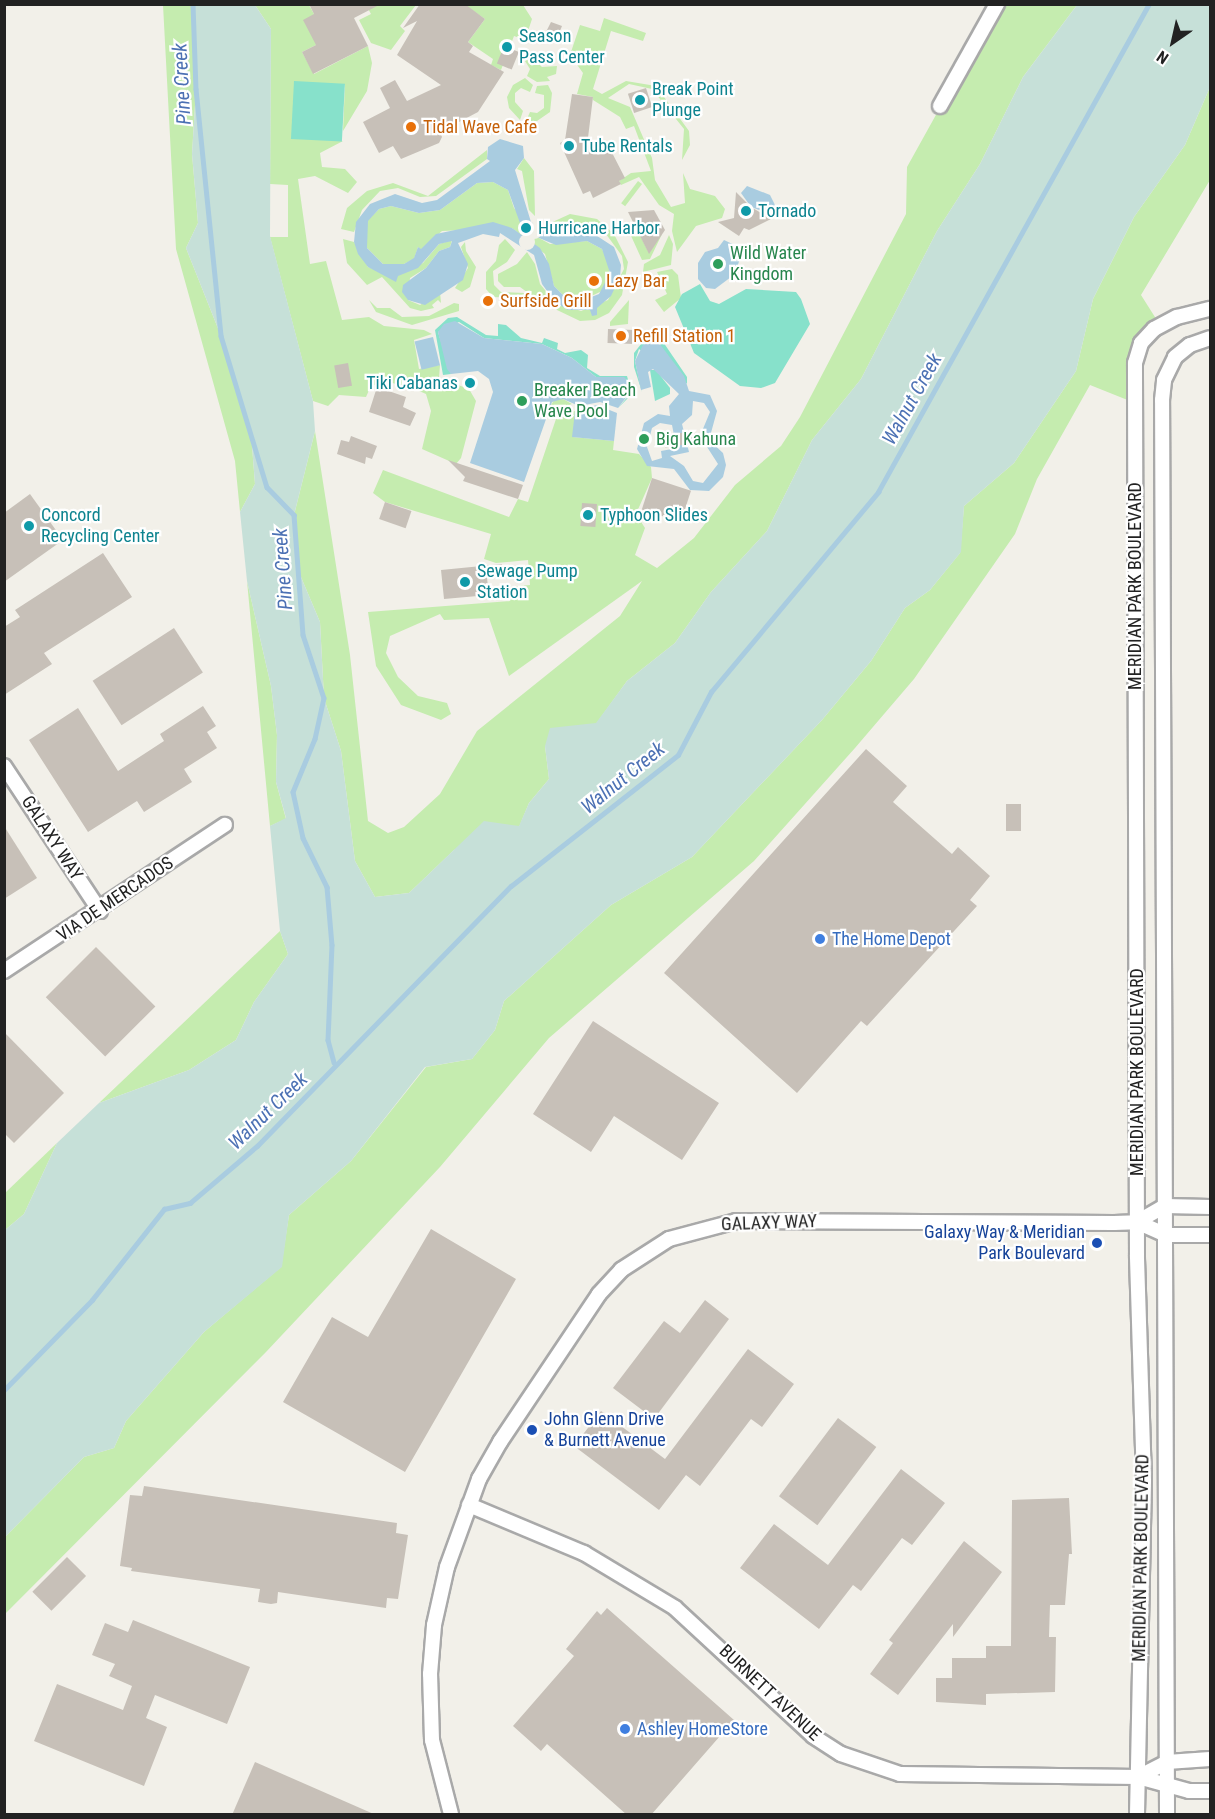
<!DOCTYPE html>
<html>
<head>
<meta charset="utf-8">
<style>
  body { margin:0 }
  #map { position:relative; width:1215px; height:1819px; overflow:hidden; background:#f2f0e9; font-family:"Roboto Condensed",sans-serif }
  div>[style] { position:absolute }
  .grass>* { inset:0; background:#c5ecaf; transform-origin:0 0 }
  .wetland>* { inset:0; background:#c6e0d8 }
  .pitch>* { inset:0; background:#87e1cb; transform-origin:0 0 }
  .water>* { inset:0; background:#a9cce0; transform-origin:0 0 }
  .pier>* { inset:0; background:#f2f0e9 }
  .round { border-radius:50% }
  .stream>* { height:4.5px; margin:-2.25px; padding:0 2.25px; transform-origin:2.25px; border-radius:2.25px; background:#a9cce0 }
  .building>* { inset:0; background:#c7c0b8; transform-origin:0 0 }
  .roads { filter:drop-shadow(2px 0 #a9a9a9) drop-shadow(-2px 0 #a9a9a9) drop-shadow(0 2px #a9a9a9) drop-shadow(0 -2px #a9a9a9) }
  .minor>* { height:14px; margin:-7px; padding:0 7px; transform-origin:7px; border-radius:7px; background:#fff }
  .dots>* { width:16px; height:16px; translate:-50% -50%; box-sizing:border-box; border:3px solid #fff; border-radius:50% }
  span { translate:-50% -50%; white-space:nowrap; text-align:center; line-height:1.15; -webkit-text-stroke:4.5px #fff; paint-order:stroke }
  .culture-label { font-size:18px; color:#0d838f }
  .left { translate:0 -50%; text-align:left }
  .right { translate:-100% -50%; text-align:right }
  .food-label { font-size:18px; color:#c56008 }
  .leisure-label { font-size:18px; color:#27864d }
  .street-label { font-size:18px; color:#222 }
  .shop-label { font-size:18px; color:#366cbe }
  .transit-label { font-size:18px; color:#164399 }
  .water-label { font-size:20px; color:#4c71b4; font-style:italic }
  .frame { position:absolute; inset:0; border:6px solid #222; pointer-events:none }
  .north { position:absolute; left:1143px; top:12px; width:60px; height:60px; -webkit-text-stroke:4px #fff; paint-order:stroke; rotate:214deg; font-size:16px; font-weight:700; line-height:24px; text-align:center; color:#222 }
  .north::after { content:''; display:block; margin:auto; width:21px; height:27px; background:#222; clip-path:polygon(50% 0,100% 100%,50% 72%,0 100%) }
</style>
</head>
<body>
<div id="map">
  <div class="grass">
    <i style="clip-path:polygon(163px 5px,193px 5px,196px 89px,192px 154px,198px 223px,186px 248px,221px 336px,251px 433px,255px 484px,240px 512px,235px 461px,176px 249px)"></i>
    <i style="clip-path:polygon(255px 5px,309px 5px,314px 14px,316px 45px,302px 52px,314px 74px,368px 46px,372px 63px,367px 91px,343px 131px,345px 84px,292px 138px,343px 141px,320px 153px,322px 167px,345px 169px,357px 182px,348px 193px,315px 176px,298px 179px,310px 264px,326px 261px,342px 320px,369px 317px,384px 326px,424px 330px,432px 334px,414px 340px,419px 369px,440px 365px,439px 378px,469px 389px,476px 401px,461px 458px,456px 464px,422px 449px,431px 411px,426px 394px,417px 390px,382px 380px,370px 388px,366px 397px,339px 395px,328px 406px,313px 401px,270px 237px,288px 237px,288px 185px,270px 184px,271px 29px)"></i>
    <i style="clip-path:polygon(366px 5px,416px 5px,400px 26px,405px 31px,391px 50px,371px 43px,359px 20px,371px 14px)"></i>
    <i style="clip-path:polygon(465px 5px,523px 5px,532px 19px,525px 40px,514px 36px,501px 70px,491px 65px,493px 59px,468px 42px,485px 19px)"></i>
    <i style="clip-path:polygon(997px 5px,1077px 5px,1023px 77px,980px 164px,937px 231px,861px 379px,812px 440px,767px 531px,711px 592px,675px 643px,627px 681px,596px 724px,545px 746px,549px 779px,529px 803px,519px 827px,454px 850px,409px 893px,375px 897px,355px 861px,341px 751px,324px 698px,320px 622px,298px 570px,294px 515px,315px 431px,350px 655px,368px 821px,388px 833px,404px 827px,440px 794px,477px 731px,620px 616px,642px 581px,509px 676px,489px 618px,444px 620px,440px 614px,390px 636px,386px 653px,398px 677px,418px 696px,447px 703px,451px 714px,441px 720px,401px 705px,376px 666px,368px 612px,510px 601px,508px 587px,530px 585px,528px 560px,496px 563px,484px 559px,491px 534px,385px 502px,373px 493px,383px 470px,509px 517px,518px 499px,528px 502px,557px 416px,575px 411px,573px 437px,614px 441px,613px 450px,639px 454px,651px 467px,652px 478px,636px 514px,645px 528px,635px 555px,657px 568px,694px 538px,735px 485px,781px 446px,800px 417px,906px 214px,907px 167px)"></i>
    <i style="clip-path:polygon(604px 18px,646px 33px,643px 41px,611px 31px,593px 89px,602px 94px,626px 81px,656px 86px,689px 131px,690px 145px,682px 160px,684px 129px,652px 89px,629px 84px,608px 98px,630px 107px,652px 158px,655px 180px,671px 207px,685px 203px,683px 173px,690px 189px,715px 196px,725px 209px,722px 218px,696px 226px,677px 252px,672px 231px,674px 214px,659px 205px,639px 177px,621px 185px,619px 181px,631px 173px,651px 171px,634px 126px,626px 129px,620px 117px,593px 100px,593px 97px,577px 94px,583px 73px,570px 55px,580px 25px,600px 31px)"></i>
    <i style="clip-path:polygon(532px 57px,542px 67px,557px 66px,556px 74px,547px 77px,550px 81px,537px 82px,527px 76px,530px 69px,525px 61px)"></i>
    <i style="clip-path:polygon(525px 78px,533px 85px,530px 92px,521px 88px,515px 93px,515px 102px,523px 111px,520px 120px,509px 108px,507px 97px,513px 85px)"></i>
    <i style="clip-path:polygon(548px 85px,552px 93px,550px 112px,537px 121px,526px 121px,530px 112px,537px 113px,544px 108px,544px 95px,535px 93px,537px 86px)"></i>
    <i style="clip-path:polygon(1210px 87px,1210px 180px,1141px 295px,1160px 325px,1141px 343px,1135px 403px,1090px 385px,1037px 479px,1015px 534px,914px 679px,855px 748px,754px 861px,549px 1038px,440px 1167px,266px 1352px,5px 1614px,5px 1537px,84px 1457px,114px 1448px,126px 1421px,204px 1332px,281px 1267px,289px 1215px,351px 1161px,426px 1067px,472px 1059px,495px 1030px,504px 1001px,611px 905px,692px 857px,822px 720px,871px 661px,905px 608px,930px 590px,960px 553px,964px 506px,1014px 463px,1076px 371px,1093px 299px,1134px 217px,1185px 145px)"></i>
    <i style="clip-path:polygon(487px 150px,487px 159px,436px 196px,420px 197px,398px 188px,380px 191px,362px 210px,354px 232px,341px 229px,347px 208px,367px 191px,393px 183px,428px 196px)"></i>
    <i style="clip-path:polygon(524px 158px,534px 171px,535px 216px,529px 210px,522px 171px,517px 169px)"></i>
    <i style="left:638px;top:181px;width:5px;height:28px;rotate:37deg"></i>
    <i style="clip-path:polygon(493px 182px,508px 190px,514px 208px,539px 238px,550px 244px,587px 241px,602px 249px,610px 265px,608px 282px,602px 291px,581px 301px,564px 296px,554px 286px,545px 254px,512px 228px,442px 231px,421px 250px,418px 247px,414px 259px,404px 264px,383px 264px,367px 248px,367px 221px,379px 209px,391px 206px,419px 213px,440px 210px,477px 183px)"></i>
    <i style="clip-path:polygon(570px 214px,597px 219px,614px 234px,628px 262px,622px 295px,609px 313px,595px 320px,580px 321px,557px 310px,545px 297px,535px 298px,520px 287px,504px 287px,498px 281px,498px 274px,517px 264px,527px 252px,535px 264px,540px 284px,555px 302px,581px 311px,608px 300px,624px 269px,622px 256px,606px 234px,589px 226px,546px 225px)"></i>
    <i style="clip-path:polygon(633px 222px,648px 251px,662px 234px,650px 259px,642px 260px,627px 227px)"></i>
    <i style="clip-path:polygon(669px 235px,673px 244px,671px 265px,643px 272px,644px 264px,660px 255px)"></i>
    <i style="clip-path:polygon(343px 239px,354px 242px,368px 267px,391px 276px,423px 263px,439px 244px,452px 240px,450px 247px,439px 251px,426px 268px,410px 278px,408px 300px,420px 305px,440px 292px,441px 303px,438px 300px,432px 305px,434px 308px,421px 311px,410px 308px,382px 277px,367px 285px,347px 263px)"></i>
    <i style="clip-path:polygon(505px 239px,515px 250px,507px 262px,493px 271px,494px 285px,501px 292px,524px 293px,533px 305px,520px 298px,493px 297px,486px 289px,486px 272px,496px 261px,499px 245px)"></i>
    <i style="clip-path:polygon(465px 242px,466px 251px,476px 267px,470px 287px,462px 292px,455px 288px,468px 268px,461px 247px)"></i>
    <i style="clip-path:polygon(672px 269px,678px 275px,681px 298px,664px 312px,655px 300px,667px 294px,657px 272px)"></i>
    <i style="clip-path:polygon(369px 300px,377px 308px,390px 308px,402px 317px,429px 316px,454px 303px,459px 304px,459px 311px,412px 325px,376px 312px)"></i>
    <i style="clip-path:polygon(629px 300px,628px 324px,610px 326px,610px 322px)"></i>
    <i style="clip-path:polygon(555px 399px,563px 399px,572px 404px,546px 412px)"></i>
    <i style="clip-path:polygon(247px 581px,271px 686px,277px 735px,276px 782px,286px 819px,270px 826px)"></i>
    <i style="clip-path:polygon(280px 931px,288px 954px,254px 1002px,236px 1040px,189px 1070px,99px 1103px)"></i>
    <i style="clip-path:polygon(57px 1143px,24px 1214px,5px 1230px,5px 1193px)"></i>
  </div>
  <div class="wetland">
    <i style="clip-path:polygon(193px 5px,255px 5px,271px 29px,270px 236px,313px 401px,315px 431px,294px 515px,298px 570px,320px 622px,324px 698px,341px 751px,355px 861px,375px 897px,409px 893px,484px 821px,519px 826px,529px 803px,549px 779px,545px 746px,550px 728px,596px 723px,627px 681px,675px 643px,711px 592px,767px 531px,812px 440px,861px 379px,937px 231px,980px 164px,1023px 77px,1077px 5px,1210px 5px,1210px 87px,1185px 145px,1134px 217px,1093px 299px,1076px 371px,1014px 463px,964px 506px,961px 552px,930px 590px,905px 608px,871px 661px,822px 720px,692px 857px,611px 905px,504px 1001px,495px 1030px,472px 1059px,425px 1067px,351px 1161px,289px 1215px,282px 1267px,204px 1332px,126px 1421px,114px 1448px,84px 1457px,5px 1537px,5px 1230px,24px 1214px,57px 1143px,99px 1103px,189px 1070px,236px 1040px,254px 1002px,288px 954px,280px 931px,270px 826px,286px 818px,276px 782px,277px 735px,271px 686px,247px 581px,240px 512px,255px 484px,251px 433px,221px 336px,186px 248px,198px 223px,192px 154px,196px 89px)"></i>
  </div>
  <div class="pitch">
    <i style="left:294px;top:81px;width:51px;height:58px;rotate:3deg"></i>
    <i style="clip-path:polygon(700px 284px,710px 301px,719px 304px,746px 289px,796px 292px,801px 299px,810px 324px,775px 383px,761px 388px,740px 386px,694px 353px,675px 307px,682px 294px)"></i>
    <i style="clip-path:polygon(457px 317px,486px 335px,498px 336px,498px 324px,506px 325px,521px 338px,542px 343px,544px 338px,558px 343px,557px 349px,565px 353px,581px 350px,588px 355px,587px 368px,600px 376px,627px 376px,632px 394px,618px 408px,630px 394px,621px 377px,596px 377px,572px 358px,542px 344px,484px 338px,459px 322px,438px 332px,451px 374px,443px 375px,435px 330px,448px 318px)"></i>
    <i style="clip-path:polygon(657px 333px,687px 377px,687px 383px,684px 385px,639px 349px,635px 361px,642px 392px,634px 367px,634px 353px,645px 339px)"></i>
    <i style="clip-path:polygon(650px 370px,656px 370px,670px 388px,670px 394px,655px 401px)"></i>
  </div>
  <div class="water">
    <i style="clip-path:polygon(evenodd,500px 139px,523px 146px,524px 158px,515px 170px,531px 222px,550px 233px,591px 232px,614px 247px,621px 265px,620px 277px,611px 296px,597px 308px,597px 315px,592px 316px,590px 310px,568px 310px,555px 302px,542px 284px,534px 255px,500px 233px,499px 237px,483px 234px,458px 243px,468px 264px,463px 280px,425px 305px,408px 300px,402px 292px,403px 285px,426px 268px,439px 251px,450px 247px,452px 241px,439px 244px,418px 268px,398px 276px,396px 282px,368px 267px,358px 254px,354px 242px,356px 222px,370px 204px,395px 194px,422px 203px,437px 200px,490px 161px,487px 159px,488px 147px,500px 139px,493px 182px,508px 190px,520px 223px,539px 238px,556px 245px,587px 241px,602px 249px,610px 273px,599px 294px,581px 301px,571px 299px,566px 292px,564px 296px,554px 286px,549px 264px,540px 248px,512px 228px,493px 222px,436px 234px,421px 249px,418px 247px,414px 258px,404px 264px,383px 264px,367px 248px,368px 221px,379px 209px,391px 206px,419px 213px,440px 210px,477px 183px,493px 182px)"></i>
    <i style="clip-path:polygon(747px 186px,770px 195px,777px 209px,770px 214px,751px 207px,741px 193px)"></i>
    <i style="clip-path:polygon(724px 240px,743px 249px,735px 274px,715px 289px,706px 288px,698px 279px,698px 263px,705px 252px,718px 248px)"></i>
    <i style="clip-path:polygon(455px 321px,484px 338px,542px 344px,572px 358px,596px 377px,624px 377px,631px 384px,631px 391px,618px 408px,600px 402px,579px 406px,563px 399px,552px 402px,524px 482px,470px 463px,493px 392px,489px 379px,478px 371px,451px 374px,447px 369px,438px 332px,444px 324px)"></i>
    <i style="left:433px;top:337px;width:29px;height:19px;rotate:76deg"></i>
    <i style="clip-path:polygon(evenodd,656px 339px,684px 376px,689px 391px,710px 395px,717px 411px,709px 440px,723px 453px,726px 465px,723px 477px,709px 491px,690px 490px,674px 469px,647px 466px,637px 449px,644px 423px,658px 414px,670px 416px,669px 406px,679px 394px,653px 369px,648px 372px,651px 387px,641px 390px,635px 361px,643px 345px,656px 339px,693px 401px,704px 403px,710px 412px,700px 436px,718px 464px,703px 483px,693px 481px,684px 466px,670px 456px,689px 452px,682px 424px,692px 415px,693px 401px,656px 339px,660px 423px,672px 425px,675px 440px,672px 449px,661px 451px,662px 458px,652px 461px,647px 447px,652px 428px,660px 423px)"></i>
    <i style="clip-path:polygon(597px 405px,617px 413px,614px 441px,572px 437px,575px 411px)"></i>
  </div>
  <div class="pier">
    <i class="round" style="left:526px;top:223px;width:16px;height:16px"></i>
    <i class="round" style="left:519px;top:234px;width:16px;height:16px"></i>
  </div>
  <div class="stream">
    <i style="left:193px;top:4px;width:85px;rotate:88deg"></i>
    <i style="left:196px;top:89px;width:248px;rotate:84.2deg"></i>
    <i style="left:221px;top:336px;width:158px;rotate:73.1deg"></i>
    <i style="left:267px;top:487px;width:39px;rotate:46deg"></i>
    <i style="left:294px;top:515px;width:120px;rotate:85.7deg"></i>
    <i style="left:303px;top:635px;width:66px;rotate:71.6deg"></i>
    <i style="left:324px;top:698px;width:42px;rotate:102.4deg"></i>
    <i style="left:315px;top:739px;width:57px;rotate:112.5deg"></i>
    <i style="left:293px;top:792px;width:47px;rotate:77.7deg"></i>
    <i style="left:303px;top:838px;width:55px;rotate:63.9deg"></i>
    <i style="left:327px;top:887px;width:58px;rotate:85.1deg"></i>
    <i style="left:332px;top:945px;width:95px;rotate:92.4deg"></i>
    <i style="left:328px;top:1040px;width:23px;rotate:75deg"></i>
    <i style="left:4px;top:1390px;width:126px;rotate:-45.6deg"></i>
    <i style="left:92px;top:1300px;width:116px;rotate:-51.6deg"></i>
    <i style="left:164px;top:1209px;width:27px;rotate:-13deg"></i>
    <i style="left:190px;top:1203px;width:88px;rotate:-40.4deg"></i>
    <i style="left:257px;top:1146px;width:363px;rotate:-45.7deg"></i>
    <i style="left:511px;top:886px;width:212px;rotate:-38.1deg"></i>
    <i style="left:678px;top:755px;width:71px;rotate:-62.4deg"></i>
    <i style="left:711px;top:692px;width:261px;rotate:-50.1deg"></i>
    <i style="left:878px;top:492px;width:558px;rotate:-60.96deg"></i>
  </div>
  <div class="building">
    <i style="clip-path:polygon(309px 4px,381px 4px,354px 18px,368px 46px,313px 74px,302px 52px,316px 45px,303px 20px,314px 14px)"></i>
    <i style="clip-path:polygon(420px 4px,465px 4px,485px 19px,468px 42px,473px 46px,469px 52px,504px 72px,478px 112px,440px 132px,442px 137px,439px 143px,401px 159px,393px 146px,379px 153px,363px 122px,390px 108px,380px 88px,395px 80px,407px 101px,441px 85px,397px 55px,417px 21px,403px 28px)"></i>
    <i style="clip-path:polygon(551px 22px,562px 26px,557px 38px,545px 34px)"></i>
    <i style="left:504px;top:46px;width:16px;height:19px;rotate:22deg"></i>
    <i style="left:646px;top:88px;width:20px;height:19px;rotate:72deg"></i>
    <i style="clip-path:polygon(572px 94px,593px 97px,587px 146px,606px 141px,625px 178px,619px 181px,621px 184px,593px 198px,590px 191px,583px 194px,560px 143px,565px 140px)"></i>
    <i style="clip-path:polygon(736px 192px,751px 207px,771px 219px,749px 230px,744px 228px,739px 236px,718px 222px,734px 218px)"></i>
    <i style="clip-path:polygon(654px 210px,665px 230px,649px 254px,628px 212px)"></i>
    <i style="left:608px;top:329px;width:27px;height:14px;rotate:2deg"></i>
    <i style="left:348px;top:363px;width:23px;height:14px;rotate:80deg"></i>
    <i style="clip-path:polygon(377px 387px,406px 397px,403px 407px,416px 413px,410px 426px,369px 412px)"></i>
    <i style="left:694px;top:431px;width:12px;height:31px;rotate:81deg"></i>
    <i style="clip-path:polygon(351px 436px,377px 446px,372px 459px,366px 457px,365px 464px,337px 454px,341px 440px,349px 442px)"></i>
    <i style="clip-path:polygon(448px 460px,523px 485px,518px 499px,463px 481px,465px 477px)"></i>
    <i style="left:652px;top:478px;width:41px;height:33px;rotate:18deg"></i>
    <i style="clip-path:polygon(30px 494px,63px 540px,4px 582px,4px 513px)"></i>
    <i style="left:385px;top:502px;width:28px;height:18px;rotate:19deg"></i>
    <i style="left:582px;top:503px;width:15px;height:23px;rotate:4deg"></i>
    <i style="clip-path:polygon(103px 553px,132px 597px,44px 653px,52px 664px,4px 695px,4px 627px,20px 617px,15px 610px)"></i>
    <i style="clip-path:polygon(502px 564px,503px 577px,487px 578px,489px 595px,444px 599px,441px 570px)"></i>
    <i style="left:174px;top:628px;width:53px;height:97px;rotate:57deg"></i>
    <i style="clip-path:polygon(203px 706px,216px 726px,207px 732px,217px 748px,184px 769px,192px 782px,144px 812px,137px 801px,88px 832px,29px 740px,78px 708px,118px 771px,164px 741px,160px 734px)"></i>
    <i style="clip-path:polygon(866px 749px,907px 786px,893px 802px,952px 854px,958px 847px,990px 876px,970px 900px,977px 906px,867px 1026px,861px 1021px,797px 1093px,664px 973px)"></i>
    <i style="left:1006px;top:804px;width:15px;height:27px"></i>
    <i style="clip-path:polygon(4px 826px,37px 878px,4px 899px)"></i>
    <i style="left:96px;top:947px;width:84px;height:71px;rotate:45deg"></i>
    <i style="clip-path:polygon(593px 1021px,719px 1103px,682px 1160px,614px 1116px,591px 1152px,533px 1114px)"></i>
    <i style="clip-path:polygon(4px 1032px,64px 1093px,14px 1143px,4px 1133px)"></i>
    <i style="clip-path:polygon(431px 1229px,516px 1279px,405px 1472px,283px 1402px,332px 1317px,368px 1337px)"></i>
    <i style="clip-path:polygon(705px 1300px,729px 1319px,654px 1419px,613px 1388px,664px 1321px,680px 1333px)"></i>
    <i style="clip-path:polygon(748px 1349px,794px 1384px,762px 1427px,751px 1419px,700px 1486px,686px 1475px,659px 1510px,574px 1446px,601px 1411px,665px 1459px)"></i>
    <i style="left:838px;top:1418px;width:48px;height:98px;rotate:37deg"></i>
    <i style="clip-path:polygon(901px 1469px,945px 1503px,912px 1545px,902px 1538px,861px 1591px,853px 1585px,819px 1629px,740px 1568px,774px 1524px,828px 1565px)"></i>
    <i style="clip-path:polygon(144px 1486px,397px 1523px,396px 1533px,408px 1535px,398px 1599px,387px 1598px,386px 1608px,278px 1592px,277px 1603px,271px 1604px,258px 1602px,260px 1589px,131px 1571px,132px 1568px,120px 1566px,130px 1495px,142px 1496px)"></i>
    <i style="clip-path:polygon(1069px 1498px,1072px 1554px,1069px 1554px,1065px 1605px,1050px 1605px,1049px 1637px,1056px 1637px,1055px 1692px,986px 1694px,986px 1705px,936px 1702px,936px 1678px,952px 1678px,952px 1658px,986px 1658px,986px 1646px,1011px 1646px,1012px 1500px)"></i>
    <i style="clip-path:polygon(964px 1541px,1002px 1572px,953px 1637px,953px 1624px,898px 1695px,870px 1674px,893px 1643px,889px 1640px)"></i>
    <i style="left:67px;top:1557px;width:27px;height:49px;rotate:45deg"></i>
    <i style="clip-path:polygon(607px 1608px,734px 1720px,651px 1815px,627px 1815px,547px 1744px,541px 1751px,513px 1726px,574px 1656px,566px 1649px,597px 1611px,601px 1615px)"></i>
    <i style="clip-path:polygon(133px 1620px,250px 1667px,227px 1724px,155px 1695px,146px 1718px,167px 1727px,144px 1786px,34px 1741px,57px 1684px,123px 1710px,132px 1686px,109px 1676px,115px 1664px,92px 1655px,105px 1623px,128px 1632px)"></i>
    <i style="clip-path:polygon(255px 1762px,376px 1815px,232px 1815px)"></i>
  </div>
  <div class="roads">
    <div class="minor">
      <i style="left:940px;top:106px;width:117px;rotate:-60.8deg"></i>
      <i style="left:4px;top:766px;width:174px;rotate:56.5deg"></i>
      <i style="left:4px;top:971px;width:265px;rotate:-33.5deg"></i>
      <i style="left:1137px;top:1222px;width:32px;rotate:24deg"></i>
      <i style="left:1166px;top:1235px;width:44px"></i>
      <i style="left:469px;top:1505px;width:125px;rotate:22.7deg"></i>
      <i style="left:584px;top:1553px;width:106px;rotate:31.1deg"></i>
      <i style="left:675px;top:1608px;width:188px;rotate:42.8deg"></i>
      <i style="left:813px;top:1736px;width:33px;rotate:33deg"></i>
      <i style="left:841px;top:1754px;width:62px;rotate:18.7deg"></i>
      <i style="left:900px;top:1774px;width:238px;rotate:0.7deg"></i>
      <i style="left:1138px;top:1777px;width:53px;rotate:15.4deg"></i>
      <i style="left:1189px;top:1791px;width:21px"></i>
      <i style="left:1138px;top:1777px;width:33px;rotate:-27deg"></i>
      <i style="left:1167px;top:1762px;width:43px;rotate:-4deg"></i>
      <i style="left:451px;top:1814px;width:76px;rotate:-104.4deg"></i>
      <i style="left:432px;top:1740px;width:66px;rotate:-91.7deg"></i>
      <i style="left:430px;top:1674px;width:49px;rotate:-85.3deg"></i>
      <i style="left:434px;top:1625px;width:59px;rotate:-77.4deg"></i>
      <i style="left:447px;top:1567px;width:94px;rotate:-70deg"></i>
      <i style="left:479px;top:1479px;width:43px;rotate:-60.4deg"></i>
      <i style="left:500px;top:1442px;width:178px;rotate:-56.2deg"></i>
      <i style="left:599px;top:1294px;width:33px;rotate:-47deg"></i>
      <i style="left:621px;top:1270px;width:57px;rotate:-32.9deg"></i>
      <i style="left:669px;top:1239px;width:69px;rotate:-15deg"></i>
      <i style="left:736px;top:1221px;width:378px;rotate:0.3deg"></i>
      <i style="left:1114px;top:1223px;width:23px;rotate:-2deg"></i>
      <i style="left:1137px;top:1222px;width:32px;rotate:-30deg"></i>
      <i style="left:1165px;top:1206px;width:45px;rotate:1.3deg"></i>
      <i style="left:1137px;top:1814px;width:333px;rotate:-88.8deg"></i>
      <i style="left:1144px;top:1481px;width:226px;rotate:-91.8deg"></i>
      <i style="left:1137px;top:1255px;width:892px;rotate:-90.13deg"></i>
      <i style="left:1135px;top:363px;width:21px;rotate:-73deg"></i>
      <i style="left:1141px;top:343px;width:19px;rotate:-47deg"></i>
      <i style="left:1154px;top:329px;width:26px;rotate:-28deg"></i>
      <i style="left:1177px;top:317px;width:34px;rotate:-14deg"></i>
      <i style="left:1167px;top:1814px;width:1414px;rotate:-90.2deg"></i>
      <i style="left:1162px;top:400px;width:20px;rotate:-84deg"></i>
      <i style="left:1164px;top:380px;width:25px;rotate:-64deg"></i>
      <i style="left:1175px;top:357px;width:19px;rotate:-39deg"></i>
      <i style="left:1190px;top:345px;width:21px;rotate:-19deg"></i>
    </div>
  </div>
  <div class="dots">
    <i style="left:507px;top:47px;background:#0f9aa8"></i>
    <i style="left:640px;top:100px;background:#0f9aa8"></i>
    <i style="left:411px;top:127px;background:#e8710a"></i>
    <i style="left:569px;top:146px;background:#0f9aa8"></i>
    <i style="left:746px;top:211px;background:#0f9aa8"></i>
    <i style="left:526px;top:228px;background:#0f9aa8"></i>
    <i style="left:718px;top:264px;background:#2e9e5b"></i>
    <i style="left:594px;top:281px;background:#e8710a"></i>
    <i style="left:488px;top:301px;background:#e8710a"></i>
    <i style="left:621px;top:336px;background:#e8710a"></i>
    <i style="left:470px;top:383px;background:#0f9aa8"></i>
    <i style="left:522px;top:401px;background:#2e9e5b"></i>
    <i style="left:644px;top:439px;background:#2e9e5b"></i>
    <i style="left:588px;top:515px;background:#0f9aa8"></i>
    <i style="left:29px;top:526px;background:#0f9aa8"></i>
    <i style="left:465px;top:582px;background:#0f9aa8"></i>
    <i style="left:820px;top:939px;background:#3f7fe0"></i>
    <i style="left:1097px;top:1243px;background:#1a4fb4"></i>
    <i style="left:532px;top:1430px;background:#1a4fb4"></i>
    <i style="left:625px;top:1729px;background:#3f7fe0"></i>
  </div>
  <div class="culture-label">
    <span class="left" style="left:519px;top:47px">Season<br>Pass Center</span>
    <span class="left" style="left:652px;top:100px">Break Point<br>Plunge</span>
    <span class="left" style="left:581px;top:146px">Tube Rentals</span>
    <span class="left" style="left:758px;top:211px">Tornado</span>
    <span class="left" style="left:538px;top:228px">Hurricane Harbor</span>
    <span class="right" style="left:458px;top:383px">Tiki Cabanas</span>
    <span class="left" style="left:600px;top:515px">Typhoon Slides</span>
    <span class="left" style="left:41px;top:526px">Concord<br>Recycling Center</span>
    <span class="left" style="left:477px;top:582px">Sewage Pump<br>Station</span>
  </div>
  <div class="food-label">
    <span class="left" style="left:423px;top:127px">Tidal Wave Cafe</span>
    <span class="left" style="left:606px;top:281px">Lazy Bar</span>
    <span class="left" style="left:500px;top:301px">Surfside Grill</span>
    <span class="left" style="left:633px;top:336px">Refill Station 1</span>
  </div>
  <div class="leisure-label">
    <span class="left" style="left:730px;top:264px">Wild Water<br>Kingdom</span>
    <span class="left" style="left:534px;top:401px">Breaker Beach<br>Wave Pool</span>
    <span class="left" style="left:656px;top:439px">Big Kahuna</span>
  </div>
  <div class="street-label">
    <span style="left:1135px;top:586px;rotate:-90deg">MERIDIAN PARK BOULEVARD</span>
    <span style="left:52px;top:838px;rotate:57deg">GALAXY WAY</span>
    <span style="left:115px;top:899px;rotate:-34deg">VIA DE MERCADOS</span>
    <span style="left:1137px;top:1072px;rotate:-90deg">MERIDIAN PARK BOULEVARD</span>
    <span style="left:769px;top:1223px;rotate:-2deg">GALAXY WAY</span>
    <span style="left:1141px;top:1558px;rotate:-89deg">MERIDIAN PARK BOULEVARD</span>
    <span style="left:770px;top:1693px;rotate:43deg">BURNETT AVENUE</span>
  </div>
  <div class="shop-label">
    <span class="left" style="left:832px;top:939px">The Home Depot</span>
    <span class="left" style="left:637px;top:1729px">Ashley HomeStore</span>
  </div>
  <div class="transit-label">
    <span class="right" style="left:1085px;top:1243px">Galaxy Way &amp; Meridian<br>Park Boulevard</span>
    <span class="left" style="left:544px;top:1430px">John Glenn Drive<br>&amp; Burnett Avenue</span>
  </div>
  <div class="water-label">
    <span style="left:182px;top:84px;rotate:-93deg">Pine Creek</span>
    <span style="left:912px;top:399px;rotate:-61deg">Walnut Creek</span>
    <span style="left:283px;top:569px;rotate:-94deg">Pine Creek</span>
    <span style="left:623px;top:778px;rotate:-39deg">Walnut Creek</span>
    <span style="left:268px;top:1111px;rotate:-44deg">Walnut Creek</span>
  </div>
  <div class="frame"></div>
  <div class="north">N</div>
</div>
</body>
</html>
